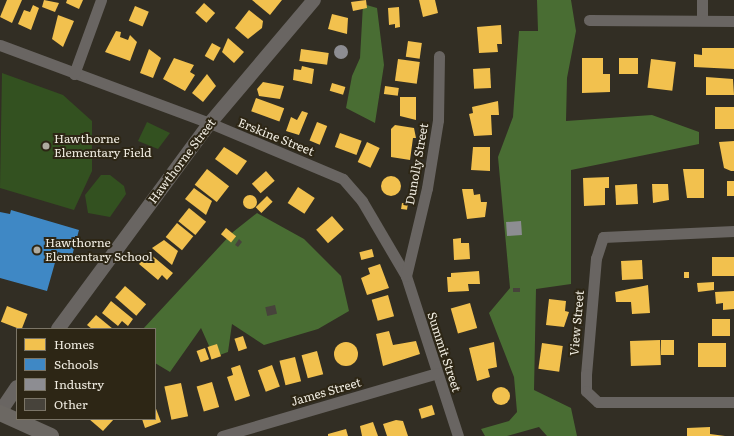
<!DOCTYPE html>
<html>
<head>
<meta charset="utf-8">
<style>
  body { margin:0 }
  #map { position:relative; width:734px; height:436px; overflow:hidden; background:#322e24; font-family:Literata,serif }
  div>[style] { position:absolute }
  .green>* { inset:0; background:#335120 }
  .forest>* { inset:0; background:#496d33 }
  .homes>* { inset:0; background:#f2c14e; transform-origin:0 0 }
  .round { border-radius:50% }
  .schools>* { inset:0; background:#3f88c5 }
  .industry>* { inset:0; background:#8d8d92; transform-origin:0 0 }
  .building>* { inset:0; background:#47433b; transform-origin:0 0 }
  .minor>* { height:11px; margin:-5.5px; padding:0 5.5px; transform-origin:5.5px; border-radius:5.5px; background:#696562 }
  .tertiary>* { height:14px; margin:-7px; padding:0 7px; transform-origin:7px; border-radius:7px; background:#696562 }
  .secondary>* { height:16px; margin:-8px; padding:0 8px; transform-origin:8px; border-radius:8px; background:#6c6863 }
  .dots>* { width:11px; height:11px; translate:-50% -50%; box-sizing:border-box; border:2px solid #2d2615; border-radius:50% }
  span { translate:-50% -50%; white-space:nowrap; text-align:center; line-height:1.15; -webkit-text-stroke:4px #2d2615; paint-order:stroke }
  .street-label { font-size:12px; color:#f0ece1 }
  .poi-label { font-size:12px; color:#f0ece1 }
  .left { translate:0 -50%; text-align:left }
  .legend { position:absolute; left:16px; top:328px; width:140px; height:92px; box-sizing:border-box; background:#2d2615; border:1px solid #7b7567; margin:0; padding:5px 7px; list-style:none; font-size:12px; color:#f0ece1 }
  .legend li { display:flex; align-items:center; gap:8px; height:20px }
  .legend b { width:20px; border:1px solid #7b7567 }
</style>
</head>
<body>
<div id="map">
  <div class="green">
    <i style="clip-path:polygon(2px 73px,63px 95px,92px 121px,92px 171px,74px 210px,0 188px)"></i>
    <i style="clip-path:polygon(147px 122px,170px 133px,158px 149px,138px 141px)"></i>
    <i style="clip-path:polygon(101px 175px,110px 175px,124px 186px,126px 194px,110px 217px,88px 213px,85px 195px)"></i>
  </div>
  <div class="forest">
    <i style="clip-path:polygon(537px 0,571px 0,576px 31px,567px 78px,566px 121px,652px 115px,699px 132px,699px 144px,571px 170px,571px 284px,536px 289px,534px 390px,571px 408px,577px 436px,547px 436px,539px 427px,507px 436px,485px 436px,481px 429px,509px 421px,517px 412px,514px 377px,489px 313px,510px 288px,498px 157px,513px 117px,519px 31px,538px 31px)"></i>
    <i style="clip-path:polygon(363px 4px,377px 8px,384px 65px,375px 123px,346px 108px,352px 76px,360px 58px)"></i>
    <i style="clip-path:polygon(257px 213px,304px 239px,341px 276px,349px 311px,318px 329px,264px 345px,232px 324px,228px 352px,214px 357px,201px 328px,170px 372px,155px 363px,155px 329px,143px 329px,233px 232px)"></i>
  </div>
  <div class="homes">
    <i style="clip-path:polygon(7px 0,22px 0,12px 23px,0 17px)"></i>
    <i style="clip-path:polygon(44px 0,59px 3px,55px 12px,42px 7px)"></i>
    <i style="clip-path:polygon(67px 0,83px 0,79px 9px,66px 3px)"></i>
    <i style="clip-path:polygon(252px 0,282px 0,270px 15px)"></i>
    <i style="clip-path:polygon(366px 0,367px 8px,353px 11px,351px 2px)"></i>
    <i style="clip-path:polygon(419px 0,435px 0,438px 13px,423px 17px)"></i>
    <i style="left:204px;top:3px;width:15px;height:13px;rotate:42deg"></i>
    <i style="clip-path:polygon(33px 5px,39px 8px,31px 30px,18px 24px,24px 10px,30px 12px)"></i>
    <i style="left:135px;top:6px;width:15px;height:16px;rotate:23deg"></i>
    <i style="clip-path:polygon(399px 7px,400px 27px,395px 28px,395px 24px,389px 25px,388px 8px)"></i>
    <i style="clip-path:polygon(249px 10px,263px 21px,262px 28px,248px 39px,235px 28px)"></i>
    <i style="clip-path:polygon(332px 14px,348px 18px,347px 34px,328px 29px)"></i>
    <i style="clip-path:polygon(58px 15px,74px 21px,63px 47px,52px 39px)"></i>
    <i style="clip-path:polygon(501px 25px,502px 44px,497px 44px,498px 52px,479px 53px,477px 27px)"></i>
    <i style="clip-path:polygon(116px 31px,121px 32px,120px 37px,128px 40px,130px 35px,137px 42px,130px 61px,105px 52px)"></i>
    <i style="clip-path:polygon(228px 38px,244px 52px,234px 63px,222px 52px)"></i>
    <i style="left:408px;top:41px;width:14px;height:16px;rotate:8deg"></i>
    <i style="left:212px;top:43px;width:10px;height:15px;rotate:29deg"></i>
    <i style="clip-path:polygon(702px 48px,734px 48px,734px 69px,694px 67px,694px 54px,702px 55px)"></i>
    <i style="clip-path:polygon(149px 49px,161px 58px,153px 78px,140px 73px)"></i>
    <i style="left:301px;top:49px;width:28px;height:12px;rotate:8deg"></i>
    <i style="clip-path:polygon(174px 58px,194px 65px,190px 72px,195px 75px,185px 91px,163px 79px)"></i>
    <i style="clip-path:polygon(582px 58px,603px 58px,603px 74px,610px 74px,610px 92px,582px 93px)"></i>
    <i style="left:619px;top:58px;width:19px;height:16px"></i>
    <i style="left:398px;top:59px;width:22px;height:22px;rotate:8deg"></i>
    <i style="left:651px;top:59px;width:25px;height:29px;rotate:7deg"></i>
    <i style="clip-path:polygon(302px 66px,314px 69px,312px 84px,293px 80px,294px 69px,301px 70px)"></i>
    <i style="left:490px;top:68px;width:20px;height:17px;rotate:87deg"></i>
    <i style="clip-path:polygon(207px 74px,216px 86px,203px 102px,192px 93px)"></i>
    <i style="clip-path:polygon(706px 77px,733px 79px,734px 95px,706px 95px)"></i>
    <i style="clip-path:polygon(263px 82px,284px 86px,280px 99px,259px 96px,257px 89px)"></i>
    <i style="left:332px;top:83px;width:14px;height:8px;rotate:17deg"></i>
    <i style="left:385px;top:86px;width:14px;height:8px;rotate:8deg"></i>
    <i style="clip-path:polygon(400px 97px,416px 97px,416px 120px,400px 116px)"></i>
    <i style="left:256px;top:98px;width:30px;height:14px;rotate:20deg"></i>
    <i style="clip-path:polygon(498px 101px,499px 115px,491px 115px,492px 135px,474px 136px,469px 114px,473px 113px,472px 107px)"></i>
    <i style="left:715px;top:107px;width:19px;height:22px"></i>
    <i style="clip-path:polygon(302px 111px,308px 113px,299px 135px,286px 131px,291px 117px,297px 120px)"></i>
    <i style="left:317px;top:122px;width:11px;height:20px;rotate:22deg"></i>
    <i style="clip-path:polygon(395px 125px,414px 128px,416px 138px,413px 138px,410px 160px,391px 157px,391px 129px)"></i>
    <i style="left:340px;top:133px;width:23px;height:15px;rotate:20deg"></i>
    <i style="clip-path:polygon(734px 141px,734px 171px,731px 171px,724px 168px,719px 142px)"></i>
    <i style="left:367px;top:142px;width:14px;height:22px;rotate:25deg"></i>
    <i style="clip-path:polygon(224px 147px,247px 161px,237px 175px,215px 159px)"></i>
    <i style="clip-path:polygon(473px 147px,490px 147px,490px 171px,471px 170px)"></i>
    <i style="left:207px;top:169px;width:28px;height:20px;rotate:38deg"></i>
    <i style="clip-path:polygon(683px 169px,704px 169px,704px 198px,687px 198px)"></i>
    <i style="left:266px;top:171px;width:13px;height:19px;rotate:48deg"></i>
    <i class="round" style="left:381px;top:176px;width:20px;height:20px"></i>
    <i style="clip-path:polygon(609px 177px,609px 188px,605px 188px,605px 205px,584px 206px,583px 178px)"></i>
    <i style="left:727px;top:181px;width:7px;height:15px"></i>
    <i style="left:637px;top:184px;width:20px;height:22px;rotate:87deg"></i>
    <i style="clip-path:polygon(652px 184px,668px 184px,669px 200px,653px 203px)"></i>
    <i style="left:298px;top:187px;width:20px;height:19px;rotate:33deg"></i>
    <i style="clip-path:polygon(194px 188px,212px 201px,206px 215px,185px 199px)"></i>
    <i style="clip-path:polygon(462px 189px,473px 189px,474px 195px,480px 194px,481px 202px,487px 202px,485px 217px,467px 219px)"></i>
    <i class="round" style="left:243px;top:195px;width:14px;height:14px"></i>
    <i style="left:267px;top:196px;width:8px;height:16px;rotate:45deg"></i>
    <i style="left:402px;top:203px;width:6px;height:6px;rotate:9deg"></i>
    <i style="left:189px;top:208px;width:22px;height:17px;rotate:39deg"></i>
    <i style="left:332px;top:216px;width:18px;height:21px;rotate:49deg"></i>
    <i style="left:177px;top:223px;width:21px;height:18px;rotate:39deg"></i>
    <i style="left:226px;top:228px;width:13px;height:8px;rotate:39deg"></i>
    <i style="clip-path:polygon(461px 238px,461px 243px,469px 243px,470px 259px,454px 260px,453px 239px)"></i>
    <i style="clip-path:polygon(164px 240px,178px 251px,172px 265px,152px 248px)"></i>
    <i style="left:372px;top:249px;width:8px;height:13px;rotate:76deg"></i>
    <i style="clip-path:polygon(149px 253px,173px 273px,167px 280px,162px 275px,158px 280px,139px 264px)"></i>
    <i style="left:734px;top:257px;width:19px;height:22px;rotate:90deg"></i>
    <i style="left:642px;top:260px;width:19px;height:21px;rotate:87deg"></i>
    <i style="clip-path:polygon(380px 264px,389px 288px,367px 295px,361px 278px,370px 274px,368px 268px)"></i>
    <i style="clip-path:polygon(479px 271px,480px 284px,468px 284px,469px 291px,448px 292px,447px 277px,451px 277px,451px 273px)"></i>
    <i style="left:684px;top:272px;width:5px;height:6px"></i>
    <i style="clip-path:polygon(714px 282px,714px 290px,698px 292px,697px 283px)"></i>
    <i style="clip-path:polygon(648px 285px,650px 313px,632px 314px,631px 302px,616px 302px,615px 292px)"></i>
    <i style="left:125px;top:286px;width:28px;height:15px;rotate:41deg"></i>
    <i style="clip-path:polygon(734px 291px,734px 309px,723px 310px,723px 303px,716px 304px,715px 292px)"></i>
    <i style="left:388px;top:295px;width:22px;height:17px;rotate:74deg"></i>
    <i style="clip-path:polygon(549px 299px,566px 301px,565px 311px,569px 312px,564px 327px,546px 325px)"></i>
    <i style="clip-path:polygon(111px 301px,133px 319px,128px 326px,122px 321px,118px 326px,102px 313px)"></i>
    <i style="left:470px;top:303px;width:26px;height:20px;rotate:74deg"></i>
    <i style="left:7px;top:306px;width:22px;height:17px;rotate:21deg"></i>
    <i style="clip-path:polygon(96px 315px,113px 329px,92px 329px,87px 325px)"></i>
    <i style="left:712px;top:319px;width:18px;height:17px"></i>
    <i style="clip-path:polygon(389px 331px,393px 345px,416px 341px,420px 354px,383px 366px,376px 334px)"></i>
    <i style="left:243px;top:336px;width:13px;height:9px;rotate:72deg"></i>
    <i style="left:660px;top:340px;width:25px;height:30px;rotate:88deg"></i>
    <i style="left:661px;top:340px;width:13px;height:15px"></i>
    <i class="round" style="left:334px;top:342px;width:24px;height:24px"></i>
    <i style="clip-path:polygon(494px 342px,497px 367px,488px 369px,490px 377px,477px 381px,469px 348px)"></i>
    <i style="left:542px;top:343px;width:21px;height:26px;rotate:8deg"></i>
    <i style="left:726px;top:343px;width:24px;height:28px;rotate:90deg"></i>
    <i style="left:217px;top:344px;width:13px;height:10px;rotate:72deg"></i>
    <i style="left:205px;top:348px;width:12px;height:9px;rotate:70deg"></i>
    <i style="left:317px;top:351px;width:24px;height:16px;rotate:75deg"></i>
    <i style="left:295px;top:357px;width:25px;height:16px;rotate:76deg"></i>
    <i style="clip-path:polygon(240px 365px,250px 396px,235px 401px,227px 377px,233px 375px,231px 368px)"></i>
    <i style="left:272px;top:365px;width:23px;height:15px;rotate:70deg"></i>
    <i style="left:212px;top:382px;width:26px;height:16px;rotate:74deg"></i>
    <i style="left:181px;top:383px;width:34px;height:17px;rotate:78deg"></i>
    <i class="round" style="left:492px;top:387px;width:18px;height:18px"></i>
    <i style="left:432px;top:405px;width:10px;height:14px;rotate:73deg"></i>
    <i style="clip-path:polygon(155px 406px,161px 422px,145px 428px,142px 419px,155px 419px)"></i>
    <i style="clip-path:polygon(89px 419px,114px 419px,103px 431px)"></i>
    <i style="clip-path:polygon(396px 420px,403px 421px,408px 436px,387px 436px,383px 424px)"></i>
    <i style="clip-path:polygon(373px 422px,378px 436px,362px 436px,360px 426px)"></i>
    <i style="clip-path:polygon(710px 427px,710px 434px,725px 436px,687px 436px,687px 428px)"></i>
    <i style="clip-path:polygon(346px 429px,348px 436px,328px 436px,328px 434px)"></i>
  </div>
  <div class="schools">
    <i style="clip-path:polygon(11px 210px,79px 230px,72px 256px,58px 252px,47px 291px,0 278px,0 212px,10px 214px)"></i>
  </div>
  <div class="industry">
    <i class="round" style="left:334px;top:45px;width:14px;height:14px"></i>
    <i style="left:521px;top:221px;width:14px;height:15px;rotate:86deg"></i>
  </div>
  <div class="building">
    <i style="clip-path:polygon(239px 239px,242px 242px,238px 247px,235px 245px)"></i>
    <i style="left:513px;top:288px;width:7px;height:4px"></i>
    <i style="left:275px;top:305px;width:9px;height:10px;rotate:77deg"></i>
  </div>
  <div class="minor">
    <i style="left:702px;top:0;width:20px;rotate:90deg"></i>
    <i style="left:589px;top:20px;width:145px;rotate:0.4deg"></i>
    <i style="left:0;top:45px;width:224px;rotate:20.4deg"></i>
    <i style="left:210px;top:123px;width:144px;rotate:22.8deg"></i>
    <i style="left:343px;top:179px;width:29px;rotate:49deg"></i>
    <i style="left:362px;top:201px;width:87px;rotate:59.6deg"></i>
    <i style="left:406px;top:276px;width:168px;rotate:72deg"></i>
    <i style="left:74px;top:74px;width:79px;rotate:-70deg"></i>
    <i style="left:734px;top:231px;width:131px;rotate:177.4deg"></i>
    <i style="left:603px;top:237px;width:22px;rotate:108deg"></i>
    <i style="left:596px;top:258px;width:116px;rotate:94.9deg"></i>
    <i style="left:586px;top:374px;width:17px;rotate:90deg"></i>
    <i style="left:586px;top:391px;width:16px;rotate:43deg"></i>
    <i style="left:598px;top:402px;width:136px"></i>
    <i style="left:406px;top:276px;width:90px;rotate:-76.6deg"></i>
    <i style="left:427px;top:188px;width:69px;rotate:-80.8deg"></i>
    <i style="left:438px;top:120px;width:64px;rotate:-89.1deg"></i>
    <i style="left:222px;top:436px;width:224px;rotate:-16.3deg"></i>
  </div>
  <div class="tertiary">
    <i style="left:58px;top:329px;width:256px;rotate:-53.6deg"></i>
    <i style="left:210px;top:123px;width:161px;rotate:-49.8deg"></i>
    <i style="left:0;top:412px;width:30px;rotate:-56deg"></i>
  </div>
  <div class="secondary">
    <i style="left:0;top:413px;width:56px;rotate:24.3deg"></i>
  </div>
  <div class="dots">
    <i style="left:46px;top:146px;background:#aeaa9f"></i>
    <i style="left:37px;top:250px;background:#aeaa9f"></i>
  </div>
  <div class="street-label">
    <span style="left:276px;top:137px;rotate:22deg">Erskine Street</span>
    <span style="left:182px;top:161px;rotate:-53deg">Hawthorne Street</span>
    <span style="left:417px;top:164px;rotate:-80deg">Dunolly Street</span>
    <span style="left:577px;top:323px;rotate:-85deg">View Street</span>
    <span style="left:444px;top:352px;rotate:72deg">Summit Street</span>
    <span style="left:326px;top:392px;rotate:-16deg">James Street</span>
  </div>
  <div class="poi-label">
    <span class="left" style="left:54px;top:146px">Hawthorne<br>Elementary Field</span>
    <span class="left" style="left:45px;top:250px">Hawthorne<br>Elementary School</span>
  </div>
  <ul class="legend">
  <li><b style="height:11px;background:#f2c14e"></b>Homes</li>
  <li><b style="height:11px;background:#3f88c5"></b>Schools</li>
  <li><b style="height:11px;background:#8d8d92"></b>Industry</li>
  <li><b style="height:11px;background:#47433b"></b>Other</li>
  </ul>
</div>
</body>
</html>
